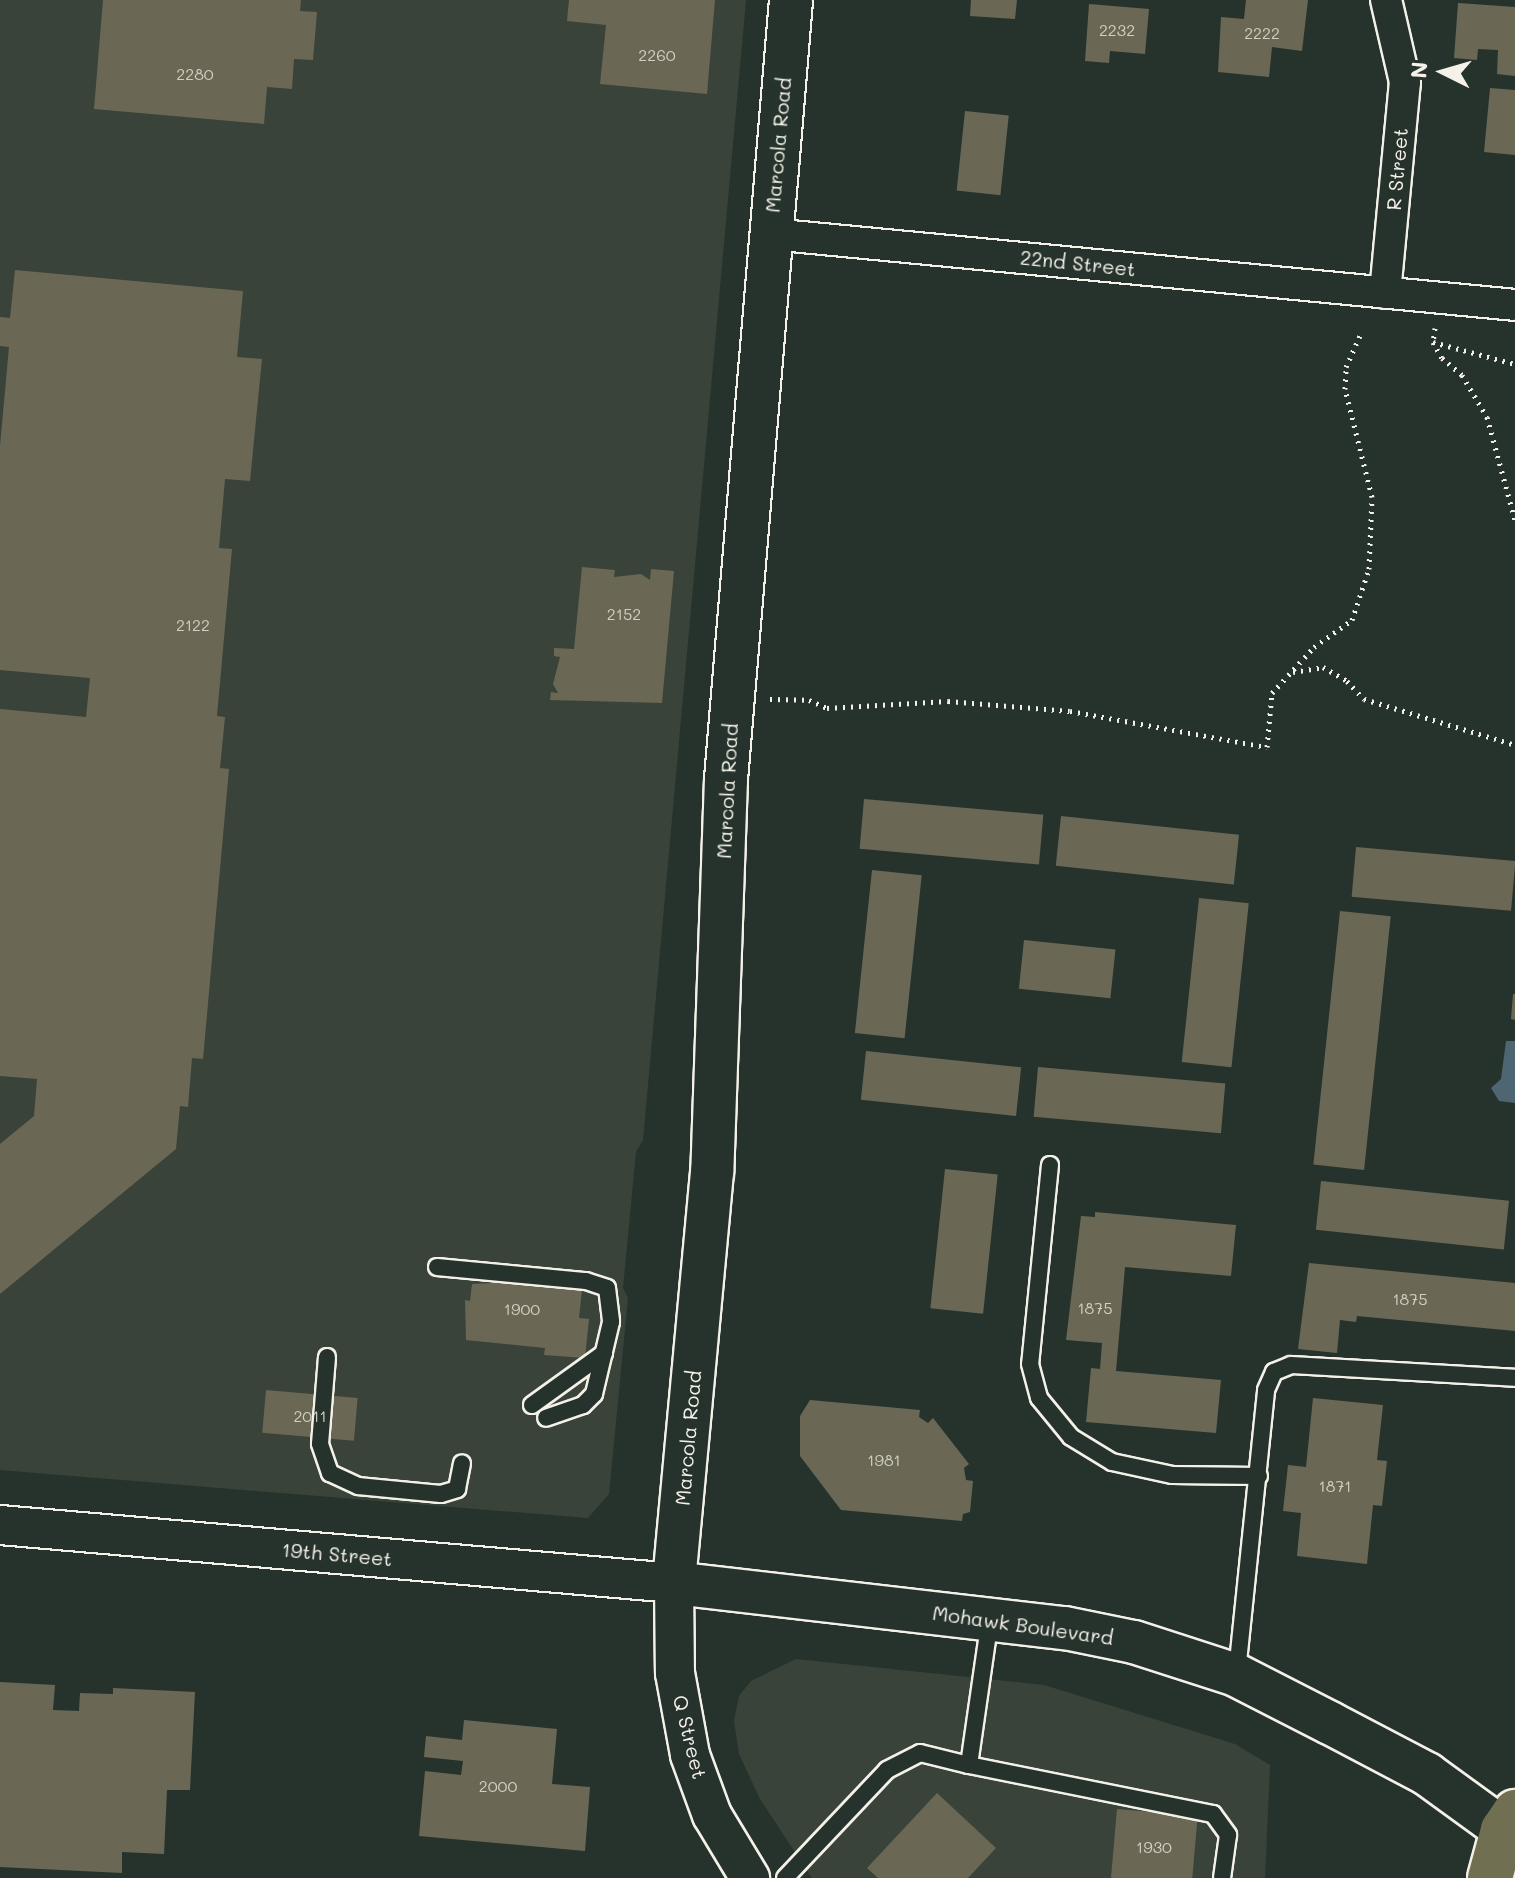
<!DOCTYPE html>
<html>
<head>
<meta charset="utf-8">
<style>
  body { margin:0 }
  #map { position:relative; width:1515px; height:1878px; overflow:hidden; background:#26332d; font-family:Mali,sans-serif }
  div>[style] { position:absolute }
  .built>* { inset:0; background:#3a4339 }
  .water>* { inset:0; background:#4d6672 }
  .building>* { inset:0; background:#6a6854; transform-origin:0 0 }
  .path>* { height:5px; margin-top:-2.5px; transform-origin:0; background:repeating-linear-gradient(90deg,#f4f1e8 0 2px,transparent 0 8px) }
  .roads { filter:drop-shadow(2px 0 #f4f1e8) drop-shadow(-2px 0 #f4f1e8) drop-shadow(0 2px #f4f1e8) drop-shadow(0 -2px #f4f1e8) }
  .service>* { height:16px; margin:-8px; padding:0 8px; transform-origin:8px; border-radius:8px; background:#26332d }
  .minor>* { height:30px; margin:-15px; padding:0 15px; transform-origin:15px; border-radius:15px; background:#26332d }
  .tertiary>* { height:38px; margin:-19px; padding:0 19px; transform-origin:19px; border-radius:19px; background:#26332d }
  .secondary>* { height:42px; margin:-21px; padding:0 21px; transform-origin:21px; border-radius:21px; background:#26332d }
  .motorway>* { height:44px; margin:-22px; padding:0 22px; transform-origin:22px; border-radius:22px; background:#716f52 }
  span { translate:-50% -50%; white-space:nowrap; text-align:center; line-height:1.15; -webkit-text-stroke:7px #26332d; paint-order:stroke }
  .number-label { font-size:16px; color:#d2cfc3 }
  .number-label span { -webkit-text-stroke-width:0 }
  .street-label { font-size:20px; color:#f4f1e8 }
  .north { position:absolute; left:1403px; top:32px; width:80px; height:80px; -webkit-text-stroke:6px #26332d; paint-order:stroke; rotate:275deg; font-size:22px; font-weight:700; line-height:32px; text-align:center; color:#f4f1e8 }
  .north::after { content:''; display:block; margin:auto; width:28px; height:36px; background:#f4f1e8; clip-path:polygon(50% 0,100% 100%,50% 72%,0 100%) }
</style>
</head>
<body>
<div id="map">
  <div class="built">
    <i style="clip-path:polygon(0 0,746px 0,643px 1140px,636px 1152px,623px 1288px,628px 1298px,609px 1494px,588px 1518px,0 1470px)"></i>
    <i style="clip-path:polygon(796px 1659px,1044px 1685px,1235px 1744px,1270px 1765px,1265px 1878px,812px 1878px,760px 1799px,739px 1754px,734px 1721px,739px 1696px,751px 1681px)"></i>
  </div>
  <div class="water">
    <i style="clip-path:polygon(1506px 1041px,1515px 1041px,1515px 1103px,1499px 1101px,1491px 1088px,1501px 1079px)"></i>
  </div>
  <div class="building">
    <i style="clip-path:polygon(103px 0,301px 0,300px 11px,317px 12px,313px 60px,294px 59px,292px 89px,267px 87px,264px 124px,94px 109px)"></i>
    <i style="clip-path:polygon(569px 0,715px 0,707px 94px,600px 84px,606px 25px,567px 21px)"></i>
    <i style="clip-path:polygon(971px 0,1017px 0,1015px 19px,970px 16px)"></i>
    <i style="clip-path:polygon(1246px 0,1308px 0,1302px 51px,1272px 47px,1269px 77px,1218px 72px,1221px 17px,1244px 19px)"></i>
    <i style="clip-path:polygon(1458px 3px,1515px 7px,1515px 76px,1497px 74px,1498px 50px,1478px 49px,1477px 60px,1454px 58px)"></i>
    <i style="clip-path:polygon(1089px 4px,1149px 9px,1145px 54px,1110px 51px,1109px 63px,1085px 61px)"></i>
    <i style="clip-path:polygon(1490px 88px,1515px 90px,1515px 155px,1484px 152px)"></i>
    <i style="left:965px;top:111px;width:44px;height:80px;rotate:6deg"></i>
    <i style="clip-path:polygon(15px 270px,243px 291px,237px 357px,262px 359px,250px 481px,225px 479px,219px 548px,232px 549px,217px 716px,225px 717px,220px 768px,229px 769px,203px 1059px,192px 1058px,188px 1107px,180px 1106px,176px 1149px,0 1294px,0 1144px,34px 1116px,37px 1079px,0 1076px,0 709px,86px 717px,90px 678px,0 670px,0 446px,9px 347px,0 346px,0 317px,10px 318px)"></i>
    <i style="clip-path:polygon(582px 567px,615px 570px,614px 577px,641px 574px,650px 580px,651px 569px,674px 571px,662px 703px,550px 700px,551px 692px,558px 693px,553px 684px,560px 657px,554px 656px,554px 648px,574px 649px)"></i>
    <i style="left:864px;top:799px;width:180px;height:50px;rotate:5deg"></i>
    <i style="left:1061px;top:816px;width:179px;height:50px;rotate:6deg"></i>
    <i style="left:1356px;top:847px;width:160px;height:50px;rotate:5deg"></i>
    <i style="left:872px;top:870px;width:50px;height:164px;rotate:6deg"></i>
    <i style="left:1199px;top:898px;width:50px;height:165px;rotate:6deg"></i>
    <i style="left:1340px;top:911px;width:51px;height:255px;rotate:6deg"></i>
    <i style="left:1024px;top:940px;width:92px;height:49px;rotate:6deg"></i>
    <i style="clip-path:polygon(1513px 994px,1515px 994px,1515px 1020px,1511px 1019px)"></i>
    <i style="left:866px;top:1051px;width:156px;height:49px;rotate:6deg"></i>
    <i style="left:1038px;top:1067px;width:188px;height:50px;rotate:5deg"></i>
    <i style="left:945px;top:1169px;width:53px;height:140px;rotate:6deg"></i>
    <i style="left:1321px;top:1181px;width:189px;height:49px;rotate:6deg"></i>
    <i style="clip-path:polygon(1095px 1212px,1236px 1225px,1231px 1276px,1125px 1267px,1116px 1371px,1221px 1380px,1216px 1433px,1086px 1422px,1091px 1368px,1100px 1369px,1102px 1343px,1066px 1340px,1081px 1216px,1095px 1217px)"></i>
    <i style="clip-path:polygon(1309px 1263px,1515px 1283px,1515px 1331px,1357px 1316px,1356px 1322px,1340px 1320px,1337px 1353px,1298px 1349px)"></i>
    <i style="clip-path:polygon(513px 1267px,534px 1269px,532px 1285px,582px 1290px,579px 1318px,589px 1319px,585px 1358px,544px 1355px,545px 1348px,466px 1340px,465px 1300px,470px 1301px,472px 1284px,512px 1282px)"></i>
    <i style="left:266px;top:1390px;width:92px;height:43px;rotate:5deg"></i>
    <i style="clip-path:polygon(1313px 1398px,1383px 1405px,1377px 1460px,1387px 1461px,1382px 1506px,1373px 1505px,1367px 1564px,1297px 1556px,1301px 1513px,1283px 1511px,1288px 1465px,1306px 1467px)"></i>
    <i style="clip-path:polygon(810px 1400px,920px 1410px,919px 1417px,928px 1423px,933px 1418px,969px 1464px,964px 1468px,966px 1480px,973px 1481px,970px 1512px,963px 1514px,962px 1521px,841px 1510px,800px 1456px,800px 1416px)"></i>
    <i style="clip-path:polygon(0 1682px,55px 1685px,53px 1710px,79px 1711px,80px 1693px,113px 1694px,113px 1688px,195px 1692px,190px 1790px,167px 1790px,164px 1854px,122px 1852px,122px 1873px,0 1867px)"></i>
    <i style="clip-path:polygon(464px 1720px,557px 1729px,552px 1784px,590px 1787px,585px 1851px,419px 1836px,425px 1771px,461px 1775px,463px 1761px,424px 1757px,426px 1736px,462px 1740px)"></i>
    <i style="clip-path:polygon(937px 1793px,996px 1848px,968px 1878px,878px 1878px,867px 1868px)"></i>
    <i style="left:1117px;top:1809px;width:81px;height:69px;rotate:5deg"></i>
  </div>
  <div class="path">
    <i style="left:1435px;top:328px;width:14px;rotate:98deg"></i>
    <i style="left:1433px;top:342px;width:18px;rotate:61deg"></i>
    <i style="left:1442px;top:358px;width:26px;rotate:40deg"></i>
    <i style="left:1462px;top:375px;width:49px;rotate:59.2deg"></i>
    <i style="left:1487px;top:417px;width:107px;rotate:74.8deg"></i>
    <i style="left:1433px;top:342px;width:85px;rotate:15deg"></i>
    <i style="left:1293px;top:672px;width:30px;rotate:-9deg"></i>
    <i style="left:1323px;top:667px;width:28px;rotate:30deg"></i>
    <i style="left:1347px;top:681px;width:25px;rotate:47deg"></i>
    <i style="left:1364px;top:699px;width:158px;rotate:16.9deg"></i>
    <i style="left:770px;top:699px;width:39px;rotate:1deg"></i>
    <i style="left:809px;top:700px;width:20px;rotate:24deg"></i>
    <i style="left:827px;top:708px;width:121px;rotate:-3.3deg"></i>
    <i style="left:948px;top:701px;width:122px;rotate:4.7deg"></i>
    <i style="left:1070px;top:711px;width:200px;rotate:10.4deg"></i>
    <i style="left:1267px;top:747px;width:54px;rotate:-84.7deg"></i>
    <i style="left:1272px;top:693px;width:62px;rotate:-47.6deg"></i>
    <i style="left:1314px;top:647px;width:47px;rotate:-35.4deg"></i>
    <i style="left:1352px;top:620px;width:54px;rotate:-71.6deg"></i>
    <i style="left:1369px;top:569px;width:72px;rotate:-87.6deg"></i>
    <i style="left:1372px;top:497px;width:111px;rotate:-104deg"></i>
    <i style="left:1345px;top:389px;width:22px;rotate:-87deg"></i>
    <i style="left:1346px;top:367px;width:35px;rotate:-66deg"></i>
  </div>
  <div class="roads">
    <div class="service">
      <i style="left:1050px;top:1165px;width:200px;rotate:95.7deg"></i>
      <i style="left:1030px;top:1364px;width:35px;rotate:75deg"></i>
      <i style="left:1039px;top:1398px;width:50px;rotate:50.6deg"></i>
      <i style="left:1071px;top:1437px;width:48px;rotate:31.4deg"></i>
      <i style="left:1112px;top:1462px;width:61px;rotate:12.2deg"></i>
      <i style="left:1172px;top:1475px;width:87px;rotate:0.7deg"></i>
      <i style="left:437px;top:1267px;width:150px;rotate:5.4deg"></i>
      <i style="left:586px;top:1281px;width:22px;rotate:18deg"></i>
      <i style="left:607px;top:1288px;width:34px;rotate:83deg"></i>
      <i style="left:611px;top:1322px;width:74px;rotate:103.3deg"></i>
      <i style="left:594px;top:1394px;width:16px;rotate:135deg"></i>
      <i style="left:583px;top:1405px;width:39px;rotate:161deg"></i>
      <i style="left:327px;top:1357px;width:87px;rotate:94.6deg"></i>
      <i style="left:320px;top:1444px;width:31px;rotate:71deg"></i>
      <i style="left:330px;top:1473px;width:31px;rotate:25deg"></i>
      <i style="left:358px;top:1486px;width:83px;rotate:5.5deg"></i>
      <i style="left:441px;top:1494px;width:17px;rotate:-17deg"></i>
      <i style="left:457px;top:1489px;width:26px;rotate:-79deg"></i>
      <i style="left:532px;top:1405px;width:89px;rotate:-35.8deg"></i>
      <i style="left:1237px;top:1672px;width:283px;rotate:-84.1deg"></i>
      <i style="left:1266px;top:1390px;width:20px;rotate:-66deg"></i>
      <i style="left:1274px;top:1372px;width:18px;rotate:-22deg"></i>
      <i style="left:1291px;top:1365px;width:224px;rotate:3.3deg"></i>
      <i style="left:969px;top:1765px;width:249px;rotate:11.4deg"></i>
      <i style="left:1213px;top:1814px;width:26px;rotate:54deg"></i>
      <i style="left:1228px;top:1835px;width:43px;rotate:97.9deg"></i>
      <i style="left:785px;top:1878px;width:149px;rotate:-46.6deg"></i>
      <i style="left:887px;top:1770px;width:37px;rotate:-27deg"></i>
      <i style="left:920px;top:1753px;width:50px;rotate:13.8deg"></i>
      <i style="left:969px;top:1765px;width:148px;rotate:-81.8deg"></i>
    </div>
    <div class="minor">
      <i style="left:770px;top:234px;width:748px;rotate:5.44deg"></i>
      <i style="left:1385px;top:293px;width:212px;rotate:-84.6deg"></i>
      <i style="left:1405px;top:82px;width:84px;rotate:-103deg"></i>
    </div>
    <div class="tertiary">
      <i style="left:0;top:1525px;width:676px;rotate:4.92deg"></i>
      <i style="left:674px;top:1583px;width:90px;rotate:89.4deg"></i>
      <i style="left:675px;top:1673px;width:83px;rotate:79.6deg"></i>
      <i style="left:690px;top:1755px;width:64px;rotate:69.9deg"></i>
      <i style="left:712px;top:1815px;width:74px;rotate:58.9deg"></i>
    </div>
    <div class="secondary">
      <i style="left:791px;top:0;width:782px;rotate:94.77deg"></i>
      <i style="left:726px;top:779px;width:393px;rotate:92deg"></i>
      <i style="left:712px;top:1172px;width:413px;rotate:95.3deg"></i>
      <i style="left:674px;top:1583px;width:394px;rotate:6.6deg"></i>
      <i style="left:1065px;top:1628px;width:70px;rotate:11.5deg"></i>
      <i style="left:1134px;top:1642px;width:107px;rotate:17.9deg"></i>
      <i style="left:1236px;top:1675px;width:106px;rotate:27.1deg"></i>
      <i style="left:1330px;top:1723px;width:110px;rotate:27.7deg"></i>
      <i style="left:1427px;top:1774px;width:109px;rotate:36deg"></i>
    </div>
    <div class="motorway">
      <i style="left:1490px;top:1878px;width:50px;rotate:-74.8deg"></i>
      <i style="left:1503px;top:1830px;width:22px;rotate:-56deg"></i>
    </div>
  </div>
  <div class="number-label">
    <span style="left:1117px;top:30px">2232</span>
    <span style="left:1262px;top:33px">2222</span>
    <span style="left:657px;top:55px">2260</span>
    <span style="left:195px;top:74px">2280</span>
    <span style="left:624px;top:614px">2152</span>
    <span style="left:193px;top:625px">2122</span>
    <span style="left:1410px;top:1299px">1875</span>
    <span style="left:1095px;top:1308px">1875</span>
    <span style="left:522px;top:1309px">1900</span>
    <span style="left:310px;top:1416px">2011</span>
    <span style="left:884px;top:1460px">1981</span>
    <span style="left:1335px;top:1486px">1871</span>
    <span style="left:498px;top:1786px">2000</span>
    <span style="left:1154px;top:1847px">1930</span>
  </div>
  <div class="street-label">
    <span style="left:778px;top:145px;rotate:-85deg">Marcola Road</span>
    <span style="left:1397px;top:169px;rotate:-85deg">R Street</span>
    <span style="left:1078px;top:263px;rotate:6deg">22nd Street</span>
    <span style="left:727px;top:791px;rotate:-87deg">Marcola Road</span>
    <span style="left:688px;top:1438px;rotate:-85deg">Marcola Road</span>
    <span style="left:337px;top:1554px;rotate:5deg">19th Street</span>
    <span style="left:1023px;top:1625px;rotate:8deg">Mohawk Boulevard</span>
    <span style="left:690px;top:1737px;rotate:76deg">Q Street</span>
  </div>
  <div class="north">N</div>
</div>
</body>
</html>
